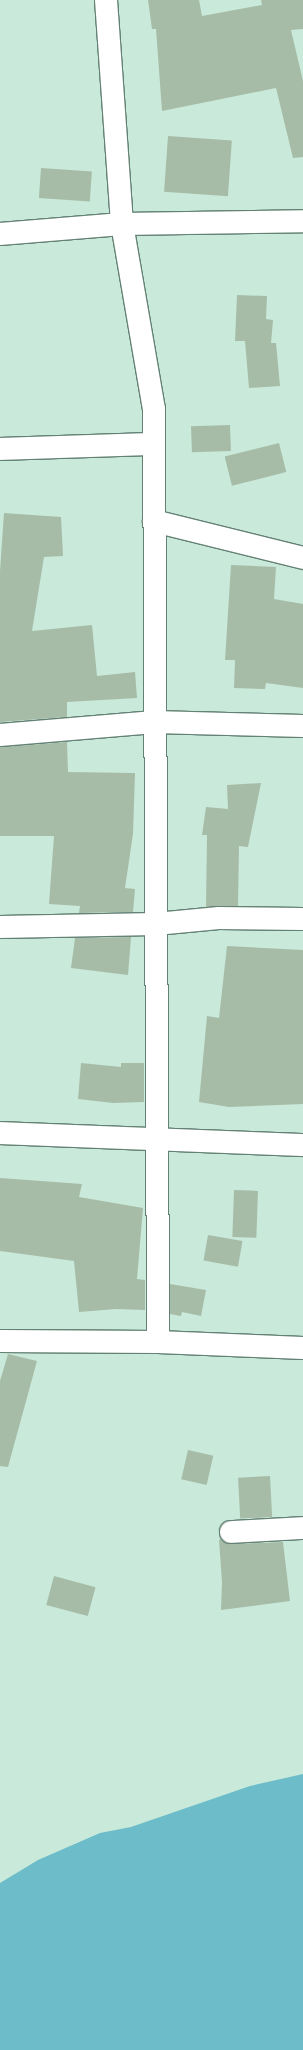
<!DOCTYPE html>
<html>
<head>
<meta charset="utf-8">
<style>
  body { margin:0 }
  #map { position:relative; width:303px; height:2050px; overflow:hidden; background:#c9e9da; font-family:Cabin,sans-serif }
  div>[style] { position:absolute }
  .water>* { inset:0; background:#6dbcc9 }
  .building>* { inset:0; background:#a7bca7; transform-origin:0 0 }
  .roads { filter:drop-shadow(1px 0 #648175) drop-shadow(-1px 0 #648175) drop-shadow(0 1px #648175) drop-shadow(0 -1px #648175) }
  .minor>* { height:22px; margin:-11px; padding:0 11px; transform-origin:11px; border-radius:11px; background:#fff }
  span { translate:-50% -50%; white-space:nowrap; text-align:center; line-height:1.15; -webkit-text-stroke:3.5px #fff; paint-order:stroke }
</style>
</head>
<body>
<div id="map">
  <div class="water">
    <i style="clip-path:polygon(303px 1774px,303px 2050px,0 2050px,0 1883px,38px 1860px,100px 1833px,131px 1827px,250px 1786px)"></i>
  </div>
  <div class="building">
    <i style="clip-path:polygon(148px 0,199px 0,202px 16px,262px 5px,261px 0,303px 0,303px 29px,291px 30px,303px 81px,303px 157px,293px 158px,276px 88px,162px 111px,156px 29px,152px 29px)"></i>
    <i style="left:168px;top:136px;width:64px;height:56px;rotate:4deg"></i>
    <i style="left:41px;top:168px;width:51px;height:30px;rotate:4deg"></i>
    <i style="clip-path:polygon(237px 295px,267px 296px,266px 319px,273px 320px,271px 343px,276px 343px,280px 386px,249px 388px,245px 341px,235px 341px)"></i>
    <i style="left:230px;top:425px;width:26px;height:39px;rotate:88deg"></i>
    <i style="left:279px;top:443px;width:30px;height:56px;rotate:76deg"></i>
    <i style="clip-path:polygon(4px 513px,61px 517px,63px 556px,44px 557px,32px 631px,92px 625px,97px 676px,135px 672px,137px 698px,67px 702px,67px 717px,0 722px,0 571px)"></i>
    <i style="clip-path:polygon(231px 565px,276px 567px,274px 599px,303px 604px,303px 688px,266px 683px,265px 689px,234px 688px,235px 660px,225px 660px)"></i>
    <i style="clip-path:polygon(67px 742px,68px 772px,135px 773px,133px 834px,125px 888px,135px 889px,133px 912px,79px 913px,80px 906px,49px 904px,54px 836px,0 836px,0 747px)"></i>
    <i style="clip-path:polygon(261px 783px,248px 847px,239px 846px,238px 906px,206px 907px,207px 835px,202px 835px,206px 807px,228px 809px,227px 785px)"></i>
    <i style="clip-path:polygon(131px 937px,128px 975px,71px 968px,75px 938px)"></i>
    <i style="clip-path:polygon(227px 946px,303px 950px,303px 1104px,229px 1107px,199px 1102px,207px 1016px,219px 1018px)"></i>
    <i style="clip-path:polygon(81px 1063px,121px 1067px,121px 1063px,144px 1063px,144px 1102px,113px 1103px,78px 1099px)"></i>
    <i style="clip-path:polygon(0 1178px,82px 1184px,79px 1197px,143px 1208px,137px 1279px,145px 1280px,145px 1310px,116px 1309px,79px 1312px,74px 1261px,0 1251px)"></i>
    <i style="left:234px;top:1190px;width:24px;height:47px;rotate:2deg"></i>
    <i style="left:208px;top:1235px;width:35px;height:26px;rotate:10deg"></i>
    <i style="clip-path:polygon(170px 1284px,206px 1290px,201px 1316px,182px 1312px,181px 1316px,170px 1314px)"></i>
    <i style="clip-path:polygon(8px 1354px,37px 1361px,8px 1467px,0 1466px,0 1381px)"></i>
    <i style="left:188px;top:1450px;width:26px;height:30px;rotate:13deg"></i>
    <i style="left:270px;top:1476px;width:41px;height:32px;rotate:87deg"></i>
    <i style="clip-path:polygon(221px 1539px,232px 1544px,283px 1542px,290px 1601px,221px 1610px,222px 1582px,219px 1540px)"></i>
    <i style="left:54px;top:1576px;width:43px;height:30px;rotate:15deg"></i>
  </div>
  <div class="roads">
    <div class="minor">
      <i style="left:106px;top:0;width:225px;rotate:85.9deg"></i>
      <i style="left:122px;top:224px;width:188px;rotate:80.2deg"></i>
      <i style="left:154px;top:409px;width:933px;rotate:89.75deg"></i>
      <i style="left:0;top:234px;width:122px;rotate:-4.7deg"></i>
      <i style="left:122px;top:224px;width:181px;rotate:-0.9deg"></i>
      <i style="left:0;top:449px;width:154px;rotate:-1.9deg"></i>
      <i style="left:154px;top:521px;width:154px;rotate:13.9deg"></i>
      <i style="left:0;top:735px;width:155px;rotate:-4.8deg"></i>
      <i style="left:154px;top:722px;width:149px;rotate:1.5deg"></i>
      <i style="left:0;top:927px;width:156px;rotate:-1.1deg"></i>
      <i style="left:156px;top:924px;width:63px;rotate:-5.4deg"></i>
      <i style="left:219px;top:918px;width:84px;rotate:0.7deg"></i>
      <i style="left:0;top:1133px;width:303px;rotate:2.3deg"></i>
      <i style="left:0;top:1341px;width:158px;rotate:0.4deg"></i>
      <i style="left:158px;top:1342px;width:145px;rotate:2.4deg"></i>
      <i style="left:231px;top:1532px;width:72px;rotate:-3.2deg"></i>
    </div>
  </div>
</div>
</body>
</html>
